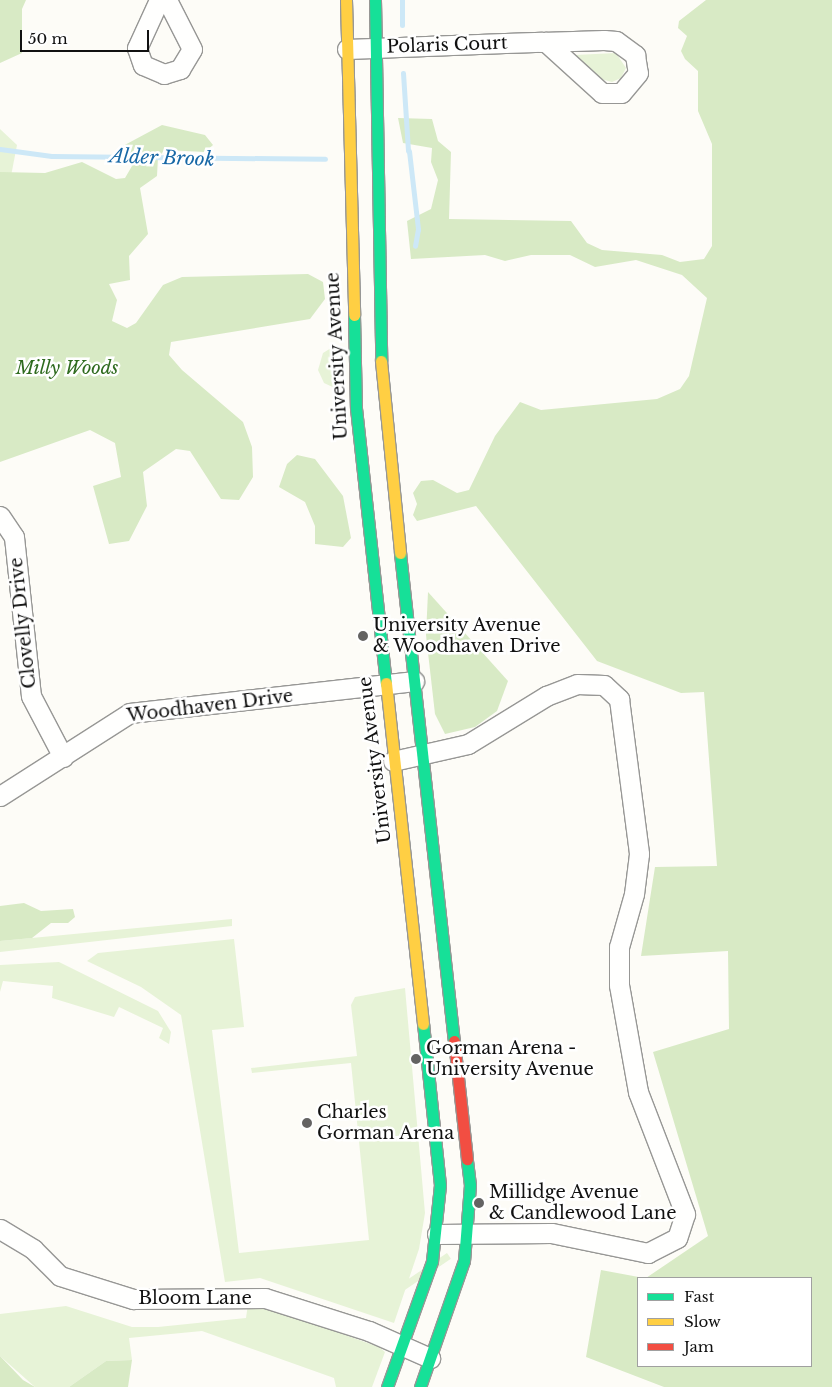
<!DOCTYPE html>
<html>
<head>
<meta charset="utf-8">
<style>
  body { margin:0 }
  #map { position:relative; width:832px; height:1387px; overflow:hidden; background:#fdfcf7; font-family:"Libre Baskerville",serif }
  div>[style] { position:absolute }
  .green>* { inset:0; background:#e7f3d7; transform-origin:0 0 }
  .forest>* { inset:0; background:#d8eac5 }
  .stream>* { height:5px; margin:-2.5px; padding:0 2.5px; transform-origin:2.5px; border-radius:2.5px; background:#cde8f7 }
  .roads { filter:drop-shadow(1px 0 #979795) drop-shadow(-1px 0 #979795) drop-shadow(0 1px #979795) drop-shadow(0 -1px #979795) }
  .street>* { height:19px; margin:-9.5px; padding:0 9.5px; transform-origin:9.5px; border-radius:9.5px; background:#fffffe }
  .fast>* { height:11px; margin:-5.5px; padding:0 5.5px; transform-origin:5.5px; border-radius:5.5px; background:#16e098 }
  .slow>* { height:11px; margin:-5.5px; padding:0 5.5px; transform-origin:5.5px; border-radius:5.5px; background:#ffcf43 }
  .jam>* { height:11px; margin:-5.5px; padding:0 5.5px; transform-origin:5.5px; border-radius:5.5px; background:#f24e42 }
  .dots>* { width:14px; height:14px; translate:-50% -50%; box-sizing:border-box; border:2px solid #fff; border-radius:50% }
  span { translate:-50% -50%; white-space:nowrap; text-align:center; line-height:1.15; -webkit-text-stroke:5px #fff; paint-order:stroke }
  .street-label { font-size:18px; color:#111 }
  .park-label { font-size:18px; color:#2f6b1f; font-style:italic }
  .poi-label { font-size:18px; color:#111 }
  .left { translate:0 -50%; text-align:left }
  .water-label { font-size:19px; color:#1768a6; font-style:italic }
  .legend { position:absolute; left:637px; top:1277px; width:175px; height:90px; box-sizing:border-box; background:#fff; border:1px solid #a0a0a0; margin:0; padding:6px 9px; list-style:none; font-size:15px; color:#111 }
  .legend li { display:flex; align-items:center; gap:10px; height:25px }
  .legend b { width:25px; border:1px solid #a0a0a0 }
  .scale { position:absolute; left:20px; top:30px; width:129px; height:22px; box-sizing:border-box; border:2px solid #111; border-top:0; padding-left:6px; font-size:15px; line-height:18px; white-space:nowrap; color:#111; -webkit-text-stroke:4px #fff; paint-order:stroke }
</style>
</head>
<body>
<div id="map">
  <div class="green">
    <i style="clip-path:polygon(616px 53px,626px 68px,621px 78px,612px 82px,601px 79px,575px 55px)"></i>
    <i style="clip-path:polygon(0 129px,17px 145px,11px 176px,0 172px)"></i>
    <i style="clip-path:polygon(336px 345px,339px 390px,324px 383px,318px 370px,323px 353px)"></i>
    <i style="clip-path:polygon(232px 919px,232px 926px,0 952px,0 941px)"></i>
    <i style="clip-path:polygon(234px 939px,244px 1027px,212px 1030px,239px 1253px,369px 1240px,351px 1063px,252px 1073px,251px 1068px,357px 1056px,351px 1005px,355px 997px,405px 988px,425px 1213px,419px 1249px,394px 1323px,260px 1278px,225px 1282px,181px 1015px,141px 987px,87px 961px,98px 953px)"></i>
    <i style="clip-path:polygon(59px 962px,158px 1011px,171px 1032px,169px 1044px,159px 1038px,163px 1028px,119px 1007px,114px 1017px,52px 998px,53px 986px,3px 981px,0 992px,0 965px)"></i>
    <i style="left:447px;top:1253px;width:7px;height:69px;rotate:56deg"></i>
    <i style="clip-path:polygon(255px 1303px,379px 1347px,385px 1352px,372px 1387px,336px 1387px,334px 1378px,202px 1331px,129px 1338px,132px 1360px,106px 1361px,69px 1387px,35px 1387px,0 1356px,0 1314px,66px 1306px,132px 1327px,158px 1327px,246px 1318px,248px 1304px)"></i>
  </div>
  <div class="forest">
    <i style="clip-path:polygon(0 0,26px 0,22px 9px,22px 53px,0 63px)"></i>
    <i style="clip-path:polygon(706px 0,832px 0,832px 1387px,664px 1387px,586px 1357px,601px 1270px,644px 1278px,638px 1278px,638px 1366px,811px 1366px,811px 1278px,646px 1278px,708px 1236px,653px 1052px,729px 1029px,728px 951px,641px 956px,655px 867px,717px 866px,704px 692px,681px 693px,597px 661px,476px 506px,417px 521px,413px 515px,417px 504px,413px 493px,421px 481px,433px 480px,457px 493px,469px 490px,495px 436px,520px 402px,541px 410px,657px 399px,680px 389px,689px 376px,707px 298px,682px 275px,636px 260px,595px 267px,570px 255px,531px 255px,505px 261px,485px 255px,411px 259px,407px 221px,431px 209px,438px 180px,431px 162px,432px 148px,403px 143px,398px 118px,432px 119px,438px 141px,451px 152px,449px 219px,571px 221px,587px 243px,602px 250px,662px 255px,680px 262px,704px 259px,712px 246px,712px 144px,698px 111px,698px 71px,685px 59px,681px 51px,687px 36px,678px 28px,679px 21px)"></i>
    <i style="clip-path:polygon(162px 125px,205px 135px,213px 145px,205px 152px,165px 150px,158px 157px,157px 176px,140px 188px,148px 234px,129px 256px,130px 280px,109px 284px,117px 300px,112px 321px,127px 328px,136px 323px,163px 285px,182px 277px,308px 274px,323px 282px,325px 299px,310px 319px,171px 342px,169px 355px,182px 370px,243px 422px,252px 447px,253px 477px,239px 500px,221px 499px,190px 451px,176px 449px,143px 472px,147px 506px,129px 541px,109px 544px,93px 486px,121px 477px,115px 443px,90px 430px,0 462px,0 172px,45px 173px,82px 162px,116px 179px,125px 178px,132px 166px,120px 157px,121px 147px)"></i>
    <i style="clip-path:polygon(297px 455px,315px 459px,343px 496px,351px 538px,343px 547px,315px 544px,315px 526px,305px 502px,279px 487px,287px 464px)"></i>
    <i style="clip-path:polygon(428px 592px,508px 681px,497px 711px,475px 727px,445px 734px,435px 714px,426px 635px)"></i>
    <i style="clip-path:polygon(24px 903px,41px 911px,73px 909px,75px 917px,68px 923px,51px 923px,32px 938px,0 941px,0 906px)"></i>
    <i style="clip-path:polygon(0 1356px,23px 1380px,35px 1387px,0 1387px)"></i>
    <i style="clip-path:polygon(132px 1360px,128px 1387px,69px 1387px,106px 1361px)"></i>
  </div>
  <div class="stream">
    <i style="left:402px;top:0;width:25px;rotate:90deg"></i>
    <i style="left:403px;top:73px;width:78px;rotate:86.3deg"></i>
    <i style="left:0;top:149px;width:52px;rotate:7.7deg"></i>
    <i style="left:52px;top:156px;width:273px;rotate:0.6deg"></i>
    <i style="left:409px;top:151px;width:79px;rotate:83.4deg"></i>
    <i style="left:418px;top:229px;width:17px;rotate:100deg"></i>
  </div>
  <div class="roads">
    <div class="street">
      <i style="left:159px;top:0;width:53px;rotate:114.6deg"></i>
      <i style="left:137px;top:48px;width:18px;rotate:71deg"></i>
      <i style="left:143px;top:65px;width:23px;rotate:23deg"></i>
      <i style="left:164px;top:74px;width:17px;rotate:-17deg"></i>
      <i style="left:180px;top:69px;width:23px;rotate:-59deg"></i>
      <i style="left:192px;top:49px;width:55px;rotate:-117deg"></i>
      <i style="left:347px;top:49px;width:158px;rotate:-2.2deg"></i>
      <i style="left:505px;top:43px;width:37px;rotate:-2deg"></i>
      <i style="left:542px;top:42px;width:62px;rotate:-1.8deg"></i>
      <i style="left:604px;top:40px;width:12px;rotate:5deg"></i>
      <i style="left:616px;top:41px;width:24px;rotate:36deg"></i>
      <i style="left:635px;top:55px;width:18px;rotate:81deg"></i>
      <i style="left:638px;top:73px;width:26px;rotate:130deg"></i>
      <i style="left:621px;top:93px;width:19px;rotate:180deg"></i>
      <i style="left:602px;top:93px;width:76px;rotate:-137.7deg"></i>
      <i style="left:0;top:516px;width:25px;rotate:56deg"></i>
      <i style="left:14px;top:537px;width:160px;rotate:83.9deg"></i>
      <i style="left:31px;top:696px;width:69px;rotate:62.3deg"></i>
      <i style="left:393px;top:761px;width:77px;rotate:-12.8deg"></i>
      <i style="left:468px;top:744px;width:92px;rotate:-31.6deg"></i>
      <i style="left:546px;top:696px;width:33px;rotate:-21deg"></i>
      <i style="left:577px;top:684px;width:27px;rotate:2deg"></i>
      <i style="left:604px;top:685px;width:21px;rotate:43deg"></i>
      <i style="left:619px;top:699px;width:156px;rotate:82.6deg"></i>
      <i style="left:639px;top:854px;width:40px;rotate:97.1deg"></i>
      <i style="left:634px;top:894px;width:55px;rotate:105.8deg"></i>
      <i style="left:619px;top:947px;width:38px;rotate:90deg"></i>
      <i style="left:619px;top:985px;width:109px;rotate:79.9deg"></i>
      <i style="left:638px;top:1092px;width:131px;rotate:68.9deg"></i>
      <i style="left:685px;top:1214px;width:25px;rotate:108deg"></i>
      <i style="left:677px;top:1238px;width:33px;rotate:153deg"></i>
      <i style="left:648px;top:1253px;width:99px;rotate:-168.3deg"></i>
      <i style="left:551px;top:1233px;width:114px;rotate:179.5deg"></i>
      <i style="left:0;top:796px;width:154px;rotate:-32.6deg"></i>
      <i style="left:130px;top:713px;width:286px;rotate:-6.4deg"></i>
      <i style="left:0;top:1229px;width:39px;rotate:31deg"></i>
      <i style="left:33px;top:1249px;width:38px;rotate:45deg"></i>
      <i style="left:60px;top:1276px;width:77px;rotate:17.5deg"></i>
      <i style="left:133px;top:1299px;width:132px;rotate:-0.4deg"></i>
      <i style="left:265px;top:1298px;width:109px;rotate:17.6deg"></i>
      <i style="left:369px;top:1331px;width:67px;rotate:23.9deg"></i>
    </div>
    <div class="fast">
      <i style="left:375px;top:0;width:361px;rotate:89deg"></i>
      <i style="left:354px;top:315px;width:93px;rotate:88.8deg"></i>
      <i style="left:356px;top:408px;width:277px;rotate:83.8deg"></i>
      <i style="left:400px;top:553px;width:491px;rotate:83.7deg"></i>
      <i style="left:387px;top:1387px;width:134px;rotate:-70.3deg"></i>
      <i style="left:432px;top:1261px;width:76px;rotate:-84deg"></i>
      <i style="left:440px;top:1185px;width:162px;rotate:-96deg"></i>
      <i style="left:420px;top:1387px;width:133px;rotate:-70.8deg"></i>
      <i style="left:464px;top:1261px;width:76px;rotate:-85.5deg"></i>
      <i style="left:470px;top:1185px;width:26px;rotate:-97deg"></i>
    </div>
    <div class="slow">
      <i style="left:346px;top:0;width:315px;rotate:88.5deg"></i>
      <i style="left:381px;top:361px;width:193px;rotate:84.3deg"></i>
      <i style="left:386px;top:683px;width:343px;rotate:83.8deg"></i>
    </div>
    <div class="jam">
      <i style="left:454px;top:1041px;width:119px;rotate:83.7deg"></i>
    </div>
  </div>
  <div class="dots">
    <i style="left:363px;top:636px;background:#646362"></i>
    <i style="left:416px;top:1059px;background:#646362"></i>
    <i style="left:307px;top:1123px;background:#646362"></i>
    <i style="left:479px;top:1203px;background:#646362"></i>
  </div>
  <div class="street-label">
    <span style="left:447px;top:45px;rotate:-2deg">Polaris Court</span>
    <span style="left:337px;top:356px;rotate:-93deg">University Avenue</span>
    <span style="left:23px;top:623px;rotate:-96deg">Clovelly Drive</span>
    <span style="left:210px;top:706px;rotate:-7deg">Woodhaven Drive</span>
    <span style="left:375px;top:760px;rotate:-97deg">University Avenue</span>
    <span style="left:195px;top:1298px">Bloom Lane</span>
  </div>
  <div class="park-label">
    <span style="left:67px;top:368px">Milly Woods</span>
  </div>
  <div class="poi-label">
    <span class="left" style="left:373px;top:636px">University Avenue<br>&amp; Woodhaven Drive</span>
    <span class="left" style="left:426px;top:1059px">Gorman Arena -<br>University Avenue</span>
    <span class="left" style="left:317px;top:1123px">Charles<br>Gorman Arena</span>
    <span class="left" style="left:489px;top:1203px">Millidge Avenue<br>&amp; Candlewood Lane</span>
  </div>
  <div class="water-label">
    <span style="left:162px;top:158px;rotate:2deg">Alder Brook</span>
  </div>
  <ul class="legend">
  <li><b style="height:6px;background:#16e098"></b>Fast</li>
  <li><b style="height:6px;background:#ffcf43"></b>Slow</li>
  <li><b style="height:6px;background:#f24e42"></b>Jam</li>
  </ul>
  <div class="scale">50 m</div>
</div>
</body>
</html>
